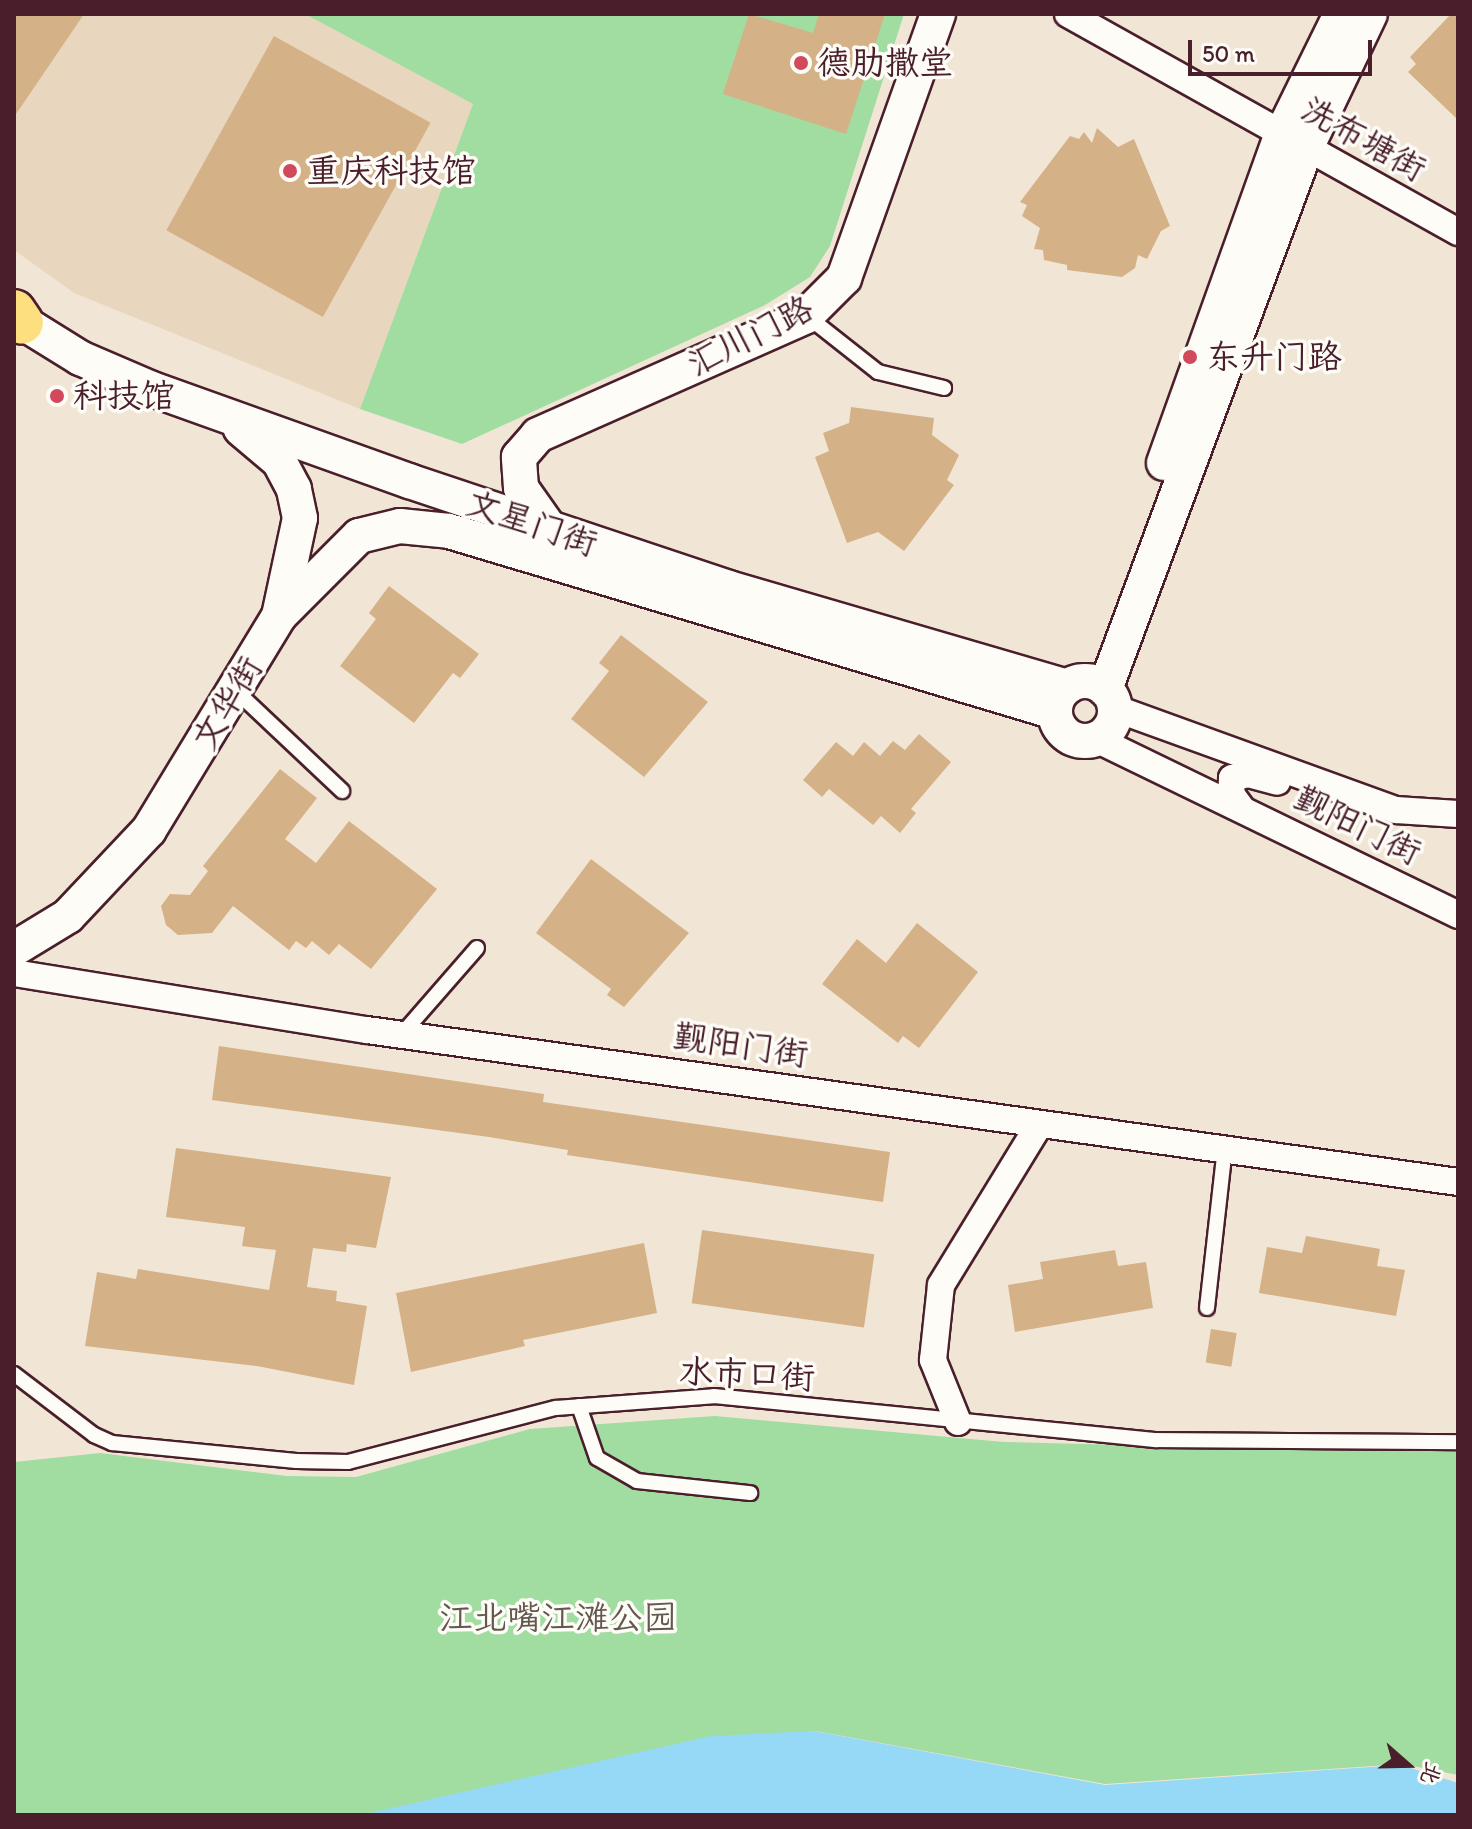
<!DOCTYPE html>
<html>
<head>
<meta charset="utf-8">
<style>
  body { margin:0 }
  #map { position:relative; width:1472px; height:1829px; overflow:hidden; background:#f1e6d5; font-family:Itim,"LXGW WenKai TC",sans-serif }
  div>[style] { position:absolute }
  .built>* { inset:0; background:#e9d6be }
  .green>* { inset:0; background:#a1dca1 }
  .water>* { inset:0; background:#95d9f7 }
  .building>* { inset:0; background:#d5b187; transform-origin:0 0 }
  .roads { filter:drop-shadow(2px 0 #4a1f2b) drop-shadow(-2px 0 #4a1f2b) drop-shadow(0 2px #4a1f2b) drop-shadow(0 -2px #4a1f2b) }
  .service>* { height:14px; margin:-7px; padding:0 7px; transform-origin:7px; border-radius:7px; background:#fdfcf7 }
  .minor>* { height:26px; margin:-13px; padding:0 13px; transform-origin:13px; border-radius:13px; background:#fdfcf7 }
  .tertiary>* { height:34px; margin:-17px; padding:0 17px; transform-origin:17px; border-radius:17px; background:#fdfcf7 }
  .tertiary>.ring { margin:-17px; padding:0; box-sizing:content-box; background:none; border:34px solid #fdfcf7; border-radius:50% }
  .primary>* { height:42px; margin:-21px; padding:0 21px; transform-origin:21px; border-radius:21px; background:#fedf80 }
  .dots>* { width:22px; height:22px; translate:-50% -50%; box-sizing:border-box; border:4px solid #fdfcf7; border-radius:50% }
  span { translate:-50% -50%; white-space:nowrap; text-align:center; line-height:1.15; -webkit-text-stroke:7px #fdfcf7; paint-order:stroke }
  .poi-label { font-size:34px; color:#4a1f2b }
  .left { translate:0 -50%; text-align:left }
  .street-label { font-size:34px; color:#4a1f2b }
  .park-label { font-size:34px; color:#64584e }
  .frame { position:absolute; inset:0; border:16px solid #4a1f2b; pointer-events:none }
  .north { position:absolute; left:1368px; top:1725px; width:80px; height:80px; -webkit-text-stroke:6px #fdfcf7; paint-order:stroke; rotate:110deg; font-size:22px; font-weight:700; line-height:32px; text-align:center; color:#4a1f2b }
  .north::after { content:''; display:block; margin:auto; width:28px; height:36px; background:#4a1f2b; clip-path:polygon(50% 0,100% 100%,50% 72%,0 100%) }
  .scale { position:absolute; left:1188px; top:40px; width:184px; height:36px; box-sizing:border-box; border:4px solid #4a1f2b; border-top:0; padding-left:10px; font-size:24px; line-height:28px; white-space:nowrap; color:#4a1f2b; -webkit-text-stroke:6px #fdfcf7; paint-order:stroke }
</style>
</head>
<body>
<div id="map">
  <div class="built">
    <i style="clip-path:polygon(14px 14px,305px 14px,473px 104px,360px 409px,74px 293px,14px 250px)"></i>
  </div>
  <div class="green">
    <i style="clip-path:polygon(305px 14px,904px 14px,830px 246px,810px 277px,765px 305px,462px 444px,360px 409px,473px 104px)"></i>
    <i style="clip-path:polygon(715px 1416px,1004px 1442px,1160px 1446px,1458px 1433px,1458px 1775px,1403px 1764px,1105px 1784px,815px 1731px,736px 1773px,553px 1815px,14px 1815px,14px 1462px,100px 1453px,287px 1476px,356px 1477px,530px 1429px)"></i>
  </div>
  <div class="water">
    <i style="clip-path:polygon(814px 1731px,1105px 1785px,1401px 1765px,1458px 1783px,1458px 1815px,361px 1815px,711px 1736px)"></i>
  </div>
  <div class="building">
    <i style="clip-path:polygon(14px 14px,84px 14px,14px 117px)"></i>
    <i style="clip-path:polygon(749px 14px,813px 33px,819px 14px,885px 14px,846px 134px,723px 94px)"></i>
    <i style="clip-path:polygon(1451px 14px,1458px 14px,1458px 120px,1408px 72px,1416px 64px,1410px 57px)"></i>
    <i style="left:274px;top:36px;width:179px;height:222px;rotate:29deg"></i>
    <i style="clip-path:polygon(1097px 128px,1118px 147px,1134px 139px,1170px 226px,1161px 231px,1147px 259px,1138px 255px,1135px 268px,1122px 277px,1067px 270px,1067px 265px,1044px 260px,1043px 250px,1034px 249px,1040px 228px,1022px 216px,1027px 205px,1020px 202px,1070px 136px,1079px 139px,1084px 132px,1092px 143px)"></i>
    <i style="clip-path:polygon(851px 407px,934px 418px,932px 435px,959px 455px,947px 480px,954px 485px,904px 551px,878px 532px,847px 543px,815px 457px,829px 451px,823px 433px,849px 423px)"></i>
    <i style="clip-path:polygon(389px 586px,479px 654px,460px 678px,453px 673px,414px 723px,340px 666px,376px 619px,369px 613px)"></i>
    <i style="clip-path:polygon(621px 635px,708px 702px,644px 777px,571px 719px,609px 671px,599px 663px)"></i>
    <i style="clip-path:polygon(919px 734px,951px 762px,911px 809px,916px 813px,900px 833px,881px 816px,873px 825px,829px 789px,822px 797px,803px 780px,836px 742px,853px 756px,864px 742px,880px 756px,893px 741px,905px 750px)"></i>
    <i style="clip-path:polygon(280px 769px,317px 798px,285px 839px,316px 863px,349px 821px,437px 889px,371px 969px,339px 944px,329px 955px,312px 941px,306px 948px,296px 941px,289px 950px,233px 906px,212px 933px,178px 935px,166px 925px,161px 906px,170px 894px,190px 895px,208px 871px,203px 866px)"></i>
    <i style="clip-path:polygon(591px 859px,689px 933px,624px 1007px,607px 995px,611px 989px,536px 933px)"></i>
    <i style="clip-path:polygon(917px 923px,978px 972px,919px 1048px,903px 1036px,898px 1043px,822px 984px,857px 939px,886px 963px)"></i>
    <i style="clip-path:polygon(219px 1046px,544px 1094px,543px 1102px,890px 1152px,883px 1202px,567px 1155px,568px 1150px,489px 1137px,212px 1100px)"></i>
    <i style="clip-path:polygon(176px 1148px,391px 1177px,376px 1248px,347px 1244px,346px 1252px,313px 1248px,307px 1287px,337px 1291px,336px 1301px,367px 1306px,354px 1385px,257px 1366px,85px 1346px,97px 1272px,136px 1279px,138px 1269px,269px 1290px,276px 1250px,242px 1246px,245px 1227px,166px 1217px)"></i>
    <i style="left:702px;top:1230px;width:174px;height:74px;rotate:8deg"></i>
    <i style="clip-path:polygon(1306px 1236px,1380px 1249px,1377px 1266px,1405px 1270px,1396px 1316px,1259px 1293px,1267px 1247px,1302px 1253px)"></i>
    <i style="clip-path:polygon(644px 1243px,657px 1313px,523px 1340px,525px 1346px,411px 1372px,396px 1293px)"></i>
    <i style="clip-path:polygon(1115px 1250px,1118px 1266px,1146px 1262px,1153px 1308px,1015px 1332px,1008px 1285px,1043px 1279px,1040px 1262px)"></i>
    <i style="left:1211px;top:1329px;width:26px;height:34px;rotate:9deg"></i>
  </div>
  <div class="roads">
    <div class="service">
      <i style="left:807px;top:316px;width:90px;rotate:38.3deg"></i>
      <i style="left:878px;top:372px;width:68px;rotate:13.6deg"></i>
      <i style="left:236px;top:691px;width:146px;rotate:43.3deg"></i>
      <i style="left:402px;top:1034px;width:114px;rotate:-48.9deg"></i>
      <i style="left:1207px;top:1308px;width:161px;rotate:-83.6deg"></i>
      <i style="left:14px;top:1374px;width:101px;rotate:37.3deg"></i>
      <i style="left:94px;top:1435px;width:20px;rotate:24deg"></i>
      <i style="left:112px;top:1443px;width:185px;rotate:5.6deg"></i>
      <i style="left:296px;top:1461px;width:52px;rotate:1.1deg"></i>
      <i style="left:348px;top:1462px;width:215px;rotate:-14.6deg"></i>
      <i style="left:556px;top:1408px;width:158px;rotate:-4.3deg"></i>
      <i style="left:714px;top:1396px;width:445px;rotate:5.7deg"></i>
      <i style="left:1157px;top:1440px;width:301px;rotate:0.4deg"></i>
      <i style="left:579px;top:1406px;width:55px;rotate:70.9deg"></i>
      <i style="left:597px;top:1458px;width:46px;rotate:29.9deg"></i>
      <i style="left:637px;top:1481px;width:114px;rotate:6.1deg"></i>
    </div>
    <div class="minor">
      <i style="left:1068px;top:14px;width:447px;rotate:29.2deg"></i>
      <i style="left:1114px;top:708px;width:300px;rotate:19.9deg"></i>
      <i style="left:1396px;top:810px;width:62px;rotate:3.7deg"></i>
      <i style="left:1096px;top:739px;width:403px;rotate:25.9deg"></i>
      <i style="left:1242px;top:809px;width:19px;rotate:-126deg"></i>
      <i style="left:1231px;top:794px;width:16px;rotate:-86deg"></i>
      <i style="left:1232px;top:778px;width:16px;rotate:-14deg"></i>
      <i style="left:1248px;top:774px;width:30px;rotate:15deg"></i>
      <i style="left:14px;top:973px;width:358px;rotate:9.2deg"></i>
      <i style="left:367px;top:1030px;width:1102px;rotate:7.93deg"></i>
      <i style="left:958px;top:1422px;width:67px;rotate:-112deg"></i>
      <i style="left:933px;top:1360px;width:75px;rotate:-83.9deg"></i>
      <i style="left:941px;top:1285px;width:188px;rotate:-58.5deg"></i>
    </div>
    <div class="tertiary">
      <i style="left:14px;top:317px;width:78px;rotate:31.8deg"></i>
      <i style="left:80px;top:358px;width:78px;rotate:23.3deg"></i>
      <i style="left:152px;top:389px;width:273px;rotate:19.7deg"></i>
      <i style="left:409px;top:481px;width:337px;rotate:18.5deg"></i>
      <i style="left:729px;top:588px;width:352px;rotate:16.3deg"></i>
      <i style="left:1164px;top:463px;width:350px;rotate:-70.3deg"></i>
      <i style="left:1282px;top:134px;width:134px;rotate:-63.8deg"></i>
      <i style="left:550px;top:529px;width:50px;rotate:-125.3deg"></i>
      <i style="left:521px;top:488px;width:31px;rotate:-94deg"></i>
      <i style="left:519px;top:457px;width:29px;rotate:-49deg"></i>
      <i style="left:538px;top:435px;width:293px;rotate:-23.9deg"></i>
      <i style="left:806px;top:316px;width:54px;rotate:-45deg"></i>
      <i style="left:844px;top:278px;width:280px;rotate:-70.4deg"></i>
      <i style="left:279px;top:616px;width:113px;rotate:-45deg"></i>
      <i style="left:359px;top:536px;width:42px;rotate:-13.7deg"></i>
      <i style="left:400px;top:526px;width:49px;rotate:5.8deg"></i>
      <i style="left:449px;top:531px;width:632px;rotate:16.63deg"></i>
      <i class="ring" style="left:1055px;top:681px;width:26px;height:26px"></i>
      <i style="left:1105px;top:689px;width:577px;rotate:-69.62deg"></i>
      <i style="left:1306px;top:148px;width:148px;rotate:-64.5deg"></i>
      <i style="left:14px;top:949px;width:63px;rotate:-31.4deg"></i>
      <i style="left:68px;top:916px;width:118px;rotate:-46.7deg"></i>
      <i style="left:149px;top:830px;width:250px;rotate:-58.7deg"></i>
      <i style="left:279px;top:616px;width:100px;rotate:-77.9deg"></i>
      <i style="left:300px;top:518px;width:30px;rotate:-102deg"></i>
      <i style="left:294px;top:489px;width:32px;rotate:-118deg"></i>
      <i style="left:279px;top:461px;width:50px;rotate:-139.9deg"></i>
    </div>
    <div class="primary">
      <i style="left:14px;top:311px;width:14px;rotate:56deg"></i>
    </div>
  </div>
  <div class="dots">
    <i style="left:801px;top:63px;background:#d1495b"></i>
    <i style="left:290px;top:171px;background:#d1495b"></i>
    <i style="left:1190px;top:357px;background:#d1495b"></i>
    <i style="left:57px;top:396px;background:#d1495b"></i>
  </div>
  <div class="poi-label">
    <span class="left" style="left:817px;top:63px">德肋撒堂</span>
    <span class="left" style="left:306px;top:171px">重庆科技馆</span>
    <span class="left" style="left:1206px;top:357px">东升门路</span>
    <span class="left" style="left:73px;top:396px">科技馆</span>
  </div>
  <div class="street-label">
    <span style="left:1364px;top:139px;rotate:29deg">洗布塘街</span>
    <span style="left:750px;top:336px;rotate:-27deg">汇川门路</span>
    <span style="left:532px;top:523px;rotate:19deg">文星门街</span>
    <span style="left:227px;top:703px;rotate:-59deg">文华街</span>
    <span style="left:1358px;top:825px;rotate:26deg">觐阳门街</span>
    <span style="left:741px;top:1045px;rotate:8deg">觐阳门街</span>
    <span style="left:747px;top:1374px;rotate:3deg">水市口街</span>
  </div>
  <div class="park-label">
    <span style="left:558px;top:1618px">江北嘴江滩公园</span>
  </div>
  <div class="frame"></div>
  <div class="north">北</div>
  <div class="scale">50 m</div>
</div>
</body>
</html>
